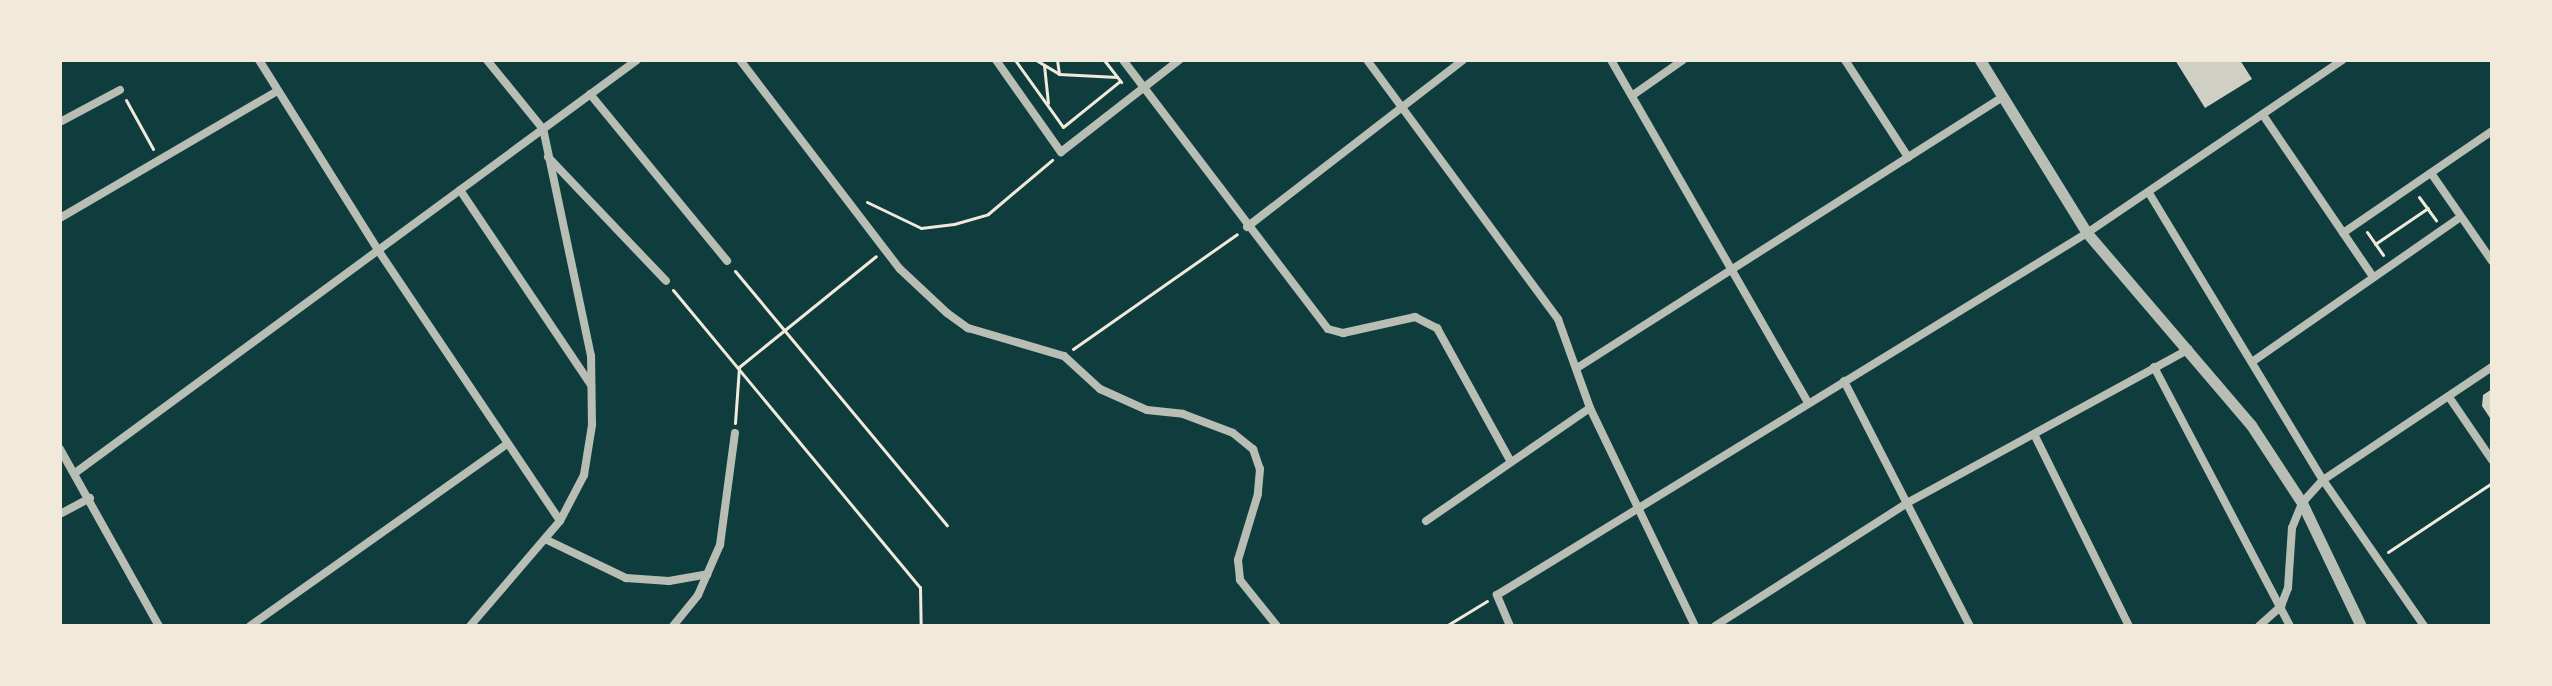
<!DOCTYPE html>
<html>
<head>
<meta charset="utf-8">
<style>
  body { margin:0 }
  #map { position:relative; width:2552px; height:686px; overflow:hidden; background:#0f3d3e; font-family:"Titillium Web",sans-serif }
  div>[style] { position:absolute }
  .building>* { inset:0; background:#cfcfc3 }
  .path>* { height:3px; margin:-1.5px; padding:0 1.5px; transform-origin:1.5px; border-radius:1.5px; background:#f1e9da }
  .minor>* { height:8px; margin:-4px; padding:0 4px; transform-origin:4px; border-radius:4px; background:#b8beb3 }
  .tertiary>* { height:11px; margin:-5.5px; padding:0 5.5px; transform-origin:5.5px; border-radius:5.5px; background:#b8beb3 }
  span { translate:-50% -50%; white-space:nowrap; text-align:center; line-height:1.15; -webkit-text-stroke:6px #f1e9da; paint-order:stroke }
  .frame { position:absolute; inset:0; border:62px solid #f1e9da; pointer-events:none }
</style>
</head>
<body>
<div id="map">
  <div class="building">
    <i style="clip-path:polygon(2175px 60px,2240px 60px,2252px 79px,2205px 108px)"></i>
    <i style="clip-path:polygon(2492px 389px,2492px 421px,2482px 406px,2483px 395px)"></i>
  </div>
  <div class="path">
    <i style="left:1015px;top:60px;width:82px;rotate:54.4deg"></i>
    <i style="left:1063px;top:127px;width:73px;rotate:-38.9deg"></i>
    <i style="left:1036px;top:60px;width:27px;rotate:31deg"></i>
    <i style="left:1059px;top:74px;width:14px;rotate:-98deg"></i>
    <i style="left:1104px;top:60px;width:28px;rotate:52deg"></i>
    <i style="left:1044px;top:65px;width:38px;rotate:84deg"></i>
    <i style="left:1059px;top:74px;width:58px;rotate:3deg"></i>
    <i style="left:126px;top:100px;width:56px;rotate:61.1deg"></i>
    <i style="left:2419px;top:197px;width:29px;rotate:54deg"></i>
    <i style="left:867px;top:202px;width:60px;rotate:25.7deg"></i>
    <i style="left:921px;top:228px;width:33px;rotate:-7deg"></i>
    <i style="left:954px;top:224px;width:35px;rotate:-16deg"></i>
    <i style="left:988px;top:214px;width:84px;rotate:-40.2deg"></i>
    <i style="left:2367px;top:232px;width:28px;rotate:55deg"></i>
    <i style="left:2375px;top:244px;width:64px;rotate:-34.2deg"></i>
    <i style="left:735px;top:271px;width:331px;rotate:50.2deg"></i>
    <i style="left:673px;top:290px;width:386px;rotate:50.3deg"></i>
    <i style="left:920px;top:587px;width:39px;rotate:89deg"></i>
    <i style="left:1073px;top:349px;width:200px;rotate:-35deg"></i>
    <i style="left:739px;top:367px;width:176px;rotate:-39deg"></i>
    <i style="left:735px;top:423px;width:56px;rotate:-85.9deg"></i>
    <i style="left:2388px;top:552px;width:125px;rotate:-33.6deg"></i>
    <i style="left:1446px;top:626px;width:48px;rotate:-31.4deg"></i>
  </div>
  <div class="minor">
    <i style="left:259px;top:60px;width:224px;rotate:57.9deg"></i>
    <i style="left:378px;top:250px;width:326px;rotate:56.1deg"></i>
    <i style="left:740px;top:60px;width:263px;rotate:52.6deg"></i>
    <i style="left:900px;top:269px;width:64px;rotate:43.1deg"></i>
    <i style="left:947px;top:313px;width:26px;rotate:36deg"></i>
    <i style="left:968px;top:328px;width:100px;rotate:16.3deg"></i>
    <i style="left:1064px;top:356px;width:49px;rotate:42.5deg"></i>
    <i style="left:1100px;top:389px;width:51px;rotate:24.1deg"></i>
    <i style="left:1147px;top:410px;width:36px;rotate:6deg"></i>
    <i style="left:1183px;top:414px;width:53px;rotate:20.8deg"></i>
    <i style="left:1233px;top:433px;width:26px;rotate:39deg"></i>
    <i style="left:1253px;top:449px;width:21px;rotate:71deg"></i>
    <i style="left:1260px;top:469px;width:25px;rotate:95deg"></i>
    <i style="left:1258px;top:494px;width:69px;rotate:106.9deg"></i>
    <i style="left:1238px;top:560px;width:20px;rotate:84deg"></i>
    <i style="left:1240px;top:580px;width:59px;rotate:51.2deg"></i>
    <i style="left:996px;top:60px;width:113px;rotate:54.8deg"></i>
    <i style="left:1061px;top:152px;width:150px;rotate:-37.9deg"></i>
    <i style="left:1123px;top:60px;width:338px;rotate:52.7deg"></i>
    <i style="left:1328px;top:329px;width:16px;rotate:15deg"></i>
    <i style="left:1343px;top:333px;width:74px;rotate:-12.5deg"></i>
    <i style="left:1415px;top:317px;width:25px;rotate:27deg"></i>
    <i style="left:1437px;top:328px;width:153px;rotate:61.1deg"></i>
    <i style="left:1367px;top:60px;width:322px;rotate:53.6deg"></i>
    <i style="left:1558px;top:319px;width:95px;rotate:70.2deg"></i>
    <i style="left:1590px;top:408px;width:242px;rotate:64.3deg"></i>
    <i style="left:1611px;top:60px;width:396px;rotate:60.1deg"></i>
    <i style="left:1845px;top:60px;width:116px;rotate:57deg"></i>
    <i style="left:590px;top:94px;width:216px;rotate:50.6deg"></i>
    <i style="left:1633px;top:95px;width:61px;rotate:-35deg"></i>
    <i style="left:2263px;top:115px;width:196px;rotate:55.8deg"></i>
    <i style="left:60px;top:122px;width:68px;rotate:-28.1deg"></i>
    <i style="left:548px;top:157px;width:171px;rotate:46.4deg"></i>
    <i style="left:2431px;top:173px;width:107px;rotate:55.3deg"></i>
    <i style="left:460px;top:190px;width:235px;rotate:56.1deg"></i>
    <i style="left:2149px;top:193px;width:336px;rotate:58.8deg"></i>
    <i style="left:2323px;top:480px;width:178px;rotate:55.3deg"></i>
    <i style="left:60px;top:218px;width:251px;rotate:-30.3deg"></i>
    <i style="left:1247px;top:227px;width:273px;rotate:-37.7deg"></i>
    <i style="left:2343px;top:233px;width:181px;rotate:-34.4deg"></i>
    <i style="left:2252px;top:362px;width:254px;rotate:-34.8deg"></i>
    <i style="left:2154px;top:367px;width:293px;rotate:62.3deg"></i>
    <i style="left:1577px;top:368px;width:503px;rotate:-32.49deg"></i>
    <i style="left:1844px;top:381px;width:276px;rotate:62.8deg"></i>
    <i style="left:2449px;top:397px;width:76px;rotate:55.7deg"></i>
    <i style="left:2034px;top:434px;width:214px;rotate:63.7deg"></i>
    <i style="left:60px;top:449px;width:203px;rotate:60.8deg"></i>
    <i style="left:75px;top:473px;width:697px;rotate:-36.31deg"></i>
    <i style="left:60px;top:514px;width:34px;rotate:-28deg"></i>
    <i style="left:1426px;top:521px;width:199px;rotate:-34.6deg"></i>
    <i style="left:547px;top:540px;width:88px;rotate:25.7deg"></i>
    <i style="left:626px;top:578px;width:43px;rotate:4deg"></i>
    <i style="left:669px;top:581px;width:39px;rotate:-10deg"></i>
    <i style="left:250px;top:626px;width:314px;rotate:-35.3deg"></i>
    <i style="left:470px;top:626px;width:138px;rotate:-49.4deg"></i>
    <i style="left:560px;top:521px;width:52px;rotate:-62.4deg"></i>
    <i style="left:584px;top:475px;width:51px;rotate:-80.9deg"></i>
    <i style="left:592px;top:425px;width:69px;rotate:-90.8deg"></i>
    <i style="left:591px;top:356px;width:232px;rotate:-101.9deg"></i>
    <i style="left:543px;top:129px;width:89px;rotate:-129.1deg"></i>
    <i style="left:673px;top:626px;width:40px;rotate:-51deg"></i>
    <i style="left:698px;top:595px;width:55px;rotate:-66.3deg"></i>
    <i style="left:720px;top:545px;width:113px;rotate:-82.4deg"></i>
    <i style="left:1510px;top:626px;width:34px;rotate:-113deg"></i>
    <i style="left:1497px;top:595px;width:692px;rotate:-31.53deg"></i>
    <i style="left:2087px;top:233px;width:309px;rotate:-34.1deg"></i>
    <i style="left:1715px;top:626px;width:228px;rotate:-32.6deg"></i>
    <i style="left:1907px;top:503px;width:321px;rotate:-28.6deg"></i>
    <i style="left:2259px;top:626px;width:30px;rotate:-42deg"></i>
    <i style="left:2281px;top:606px;width:19px;rotate:-69deg"></i>
    <i style="left:2288px;top:588px;width:60px;rotate:-86.2deg"></i>
    <i style="left:2292px;top:528px;width:27px;rotate:-68deg"></i>
    <i style="left:2302px;top:503px;width:31px;rotate:-48deg"></i>
    <i style="left:2323px;top:480px;width:203px;rotate:-33.8deg"></i>
  </div>
  <div class="tertiary">
    <i style="left:1980px;top:60px;width:203px;rotate:58.3deg"></i>
    <i style="left:2087px;top:233px;width:253px;rotate:49.5deg"></i>
    <i style="left:2251px;top:425px;width:93px;rotate:56.8deg"></i>
    <i style="left:2302px;top:503px;width:136px;rotate:64.4deg"></i>
  </div>
  <div class="frame"></div>
</div>
</body>
</html>
